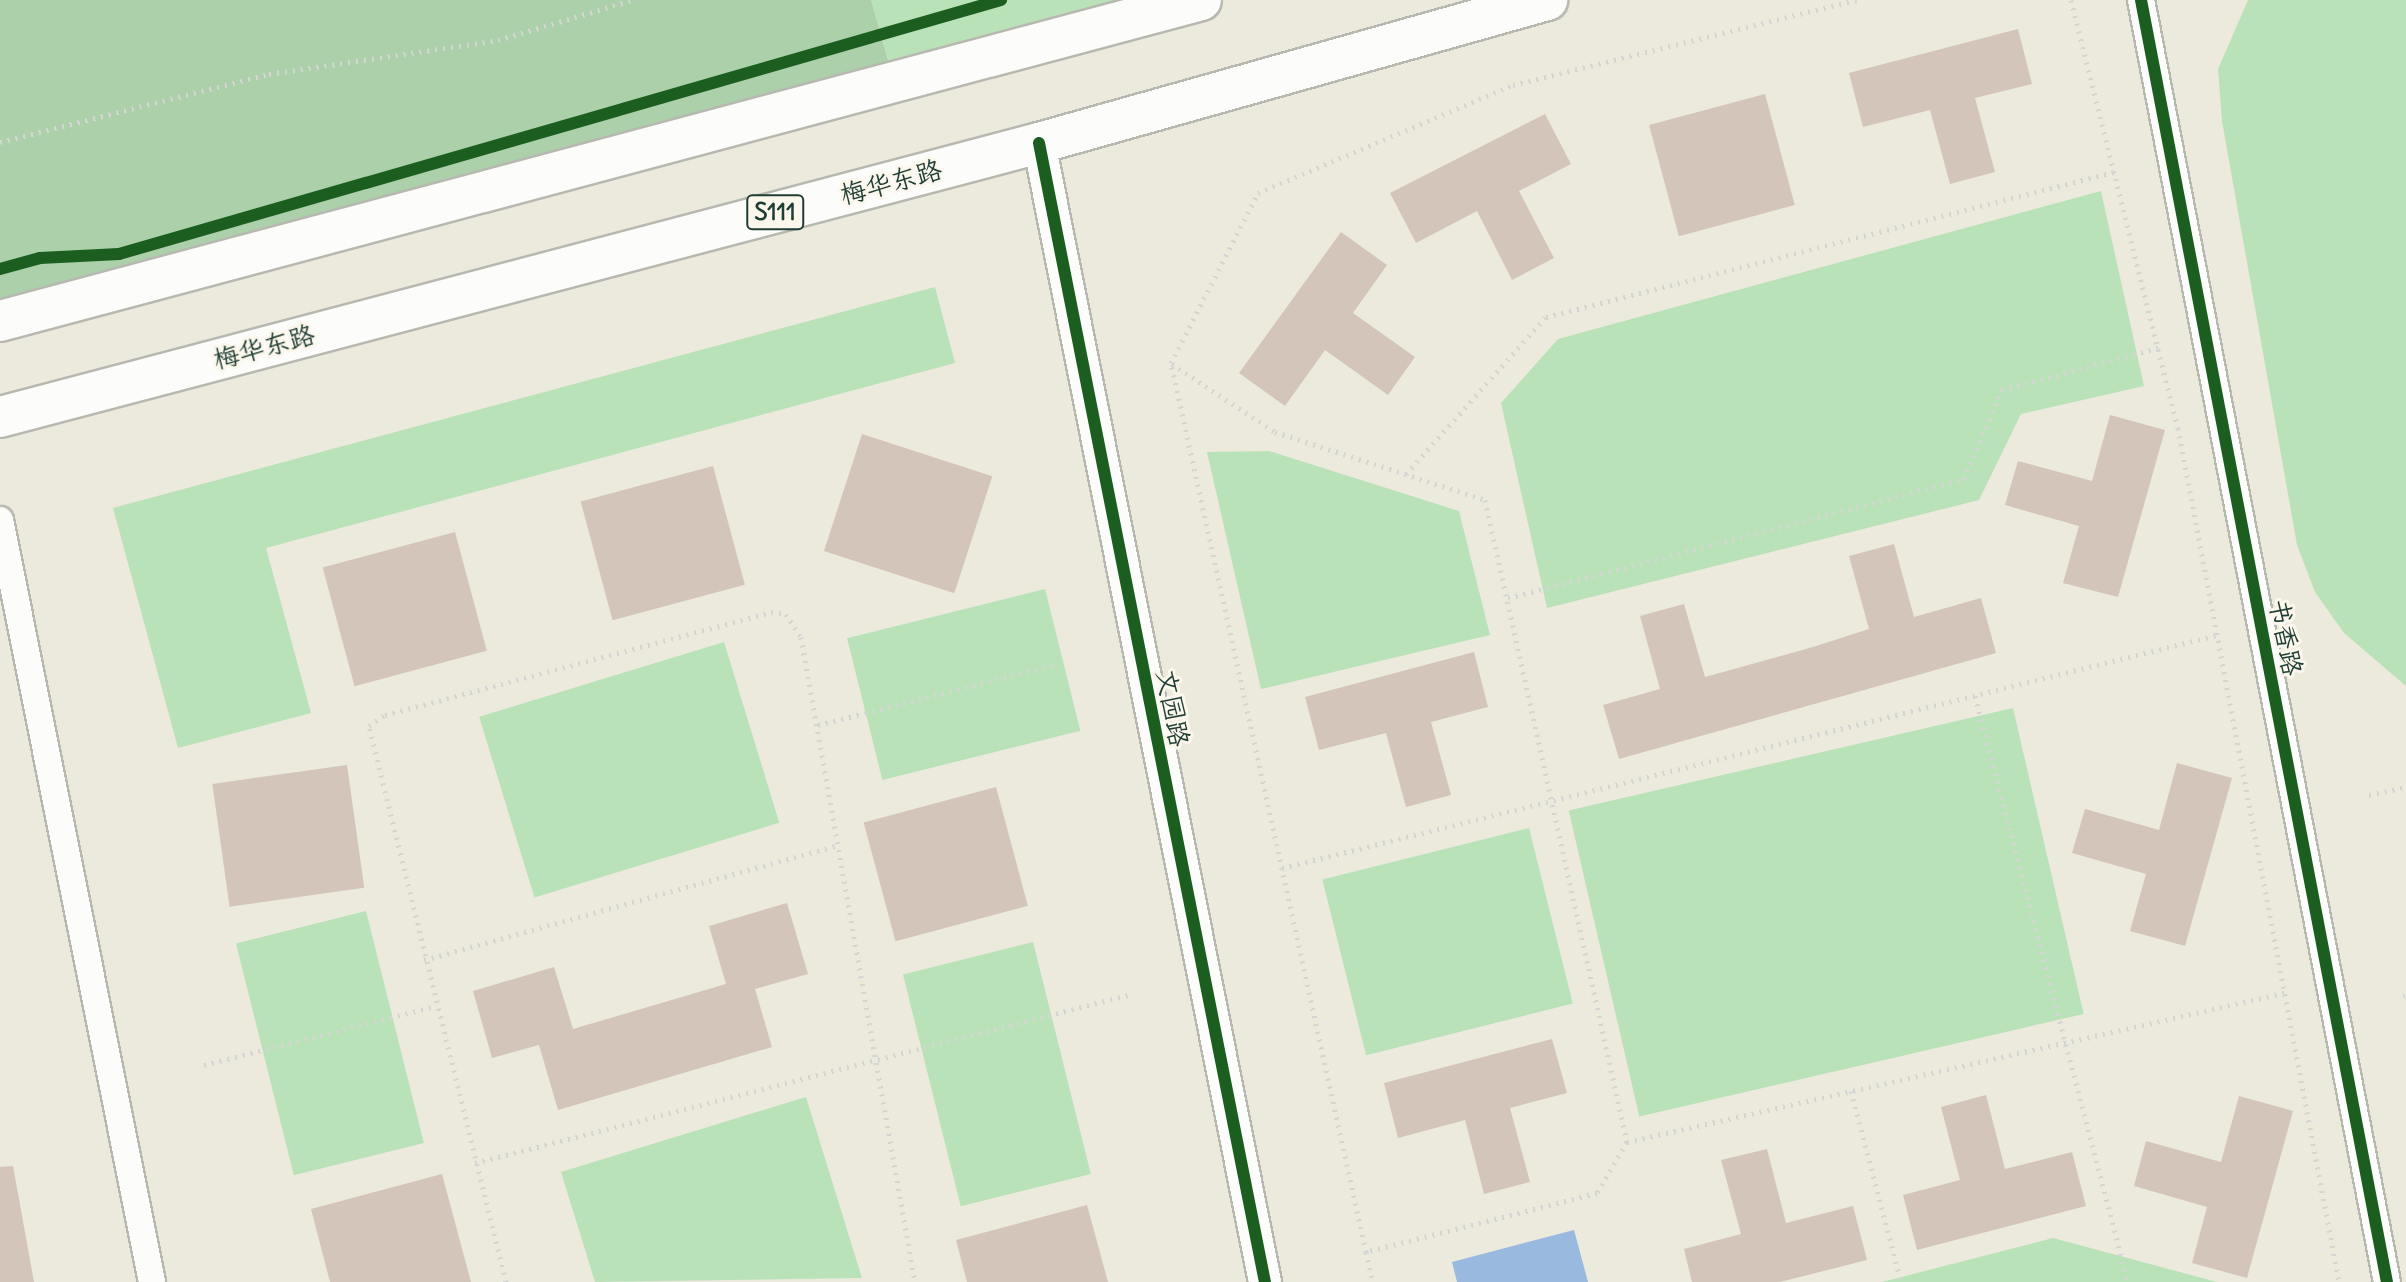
<!DOCTYPE html>
<html>
<head>
<meta charset="utf-8">
<style>
  body { margin:0 }
  #map { position:relative; width:2406px; height:1282px; overflow:hidden; background:#ece9dd; font-family:Delius,"LXGW WenKai TC",sans-serif }
  div>[style] { position:absolute }
  .green>* { inset:0; background:#bae2b8; transform-origin:0 0 }
  .forest>* { inset:0; background:#abd0aa }
  .water>* { inset:0; background:#9ab9df }
  .building>* { inset:0; background:#d4c5ba; transform-origin:0 0 }
  .path>* { height:5px; margin-top:-2.5px; transform-origin:0; background:repeating-linear-gradient(90deg,#d5d6d3 0 2px,transparent 0 8px) }
  .roads { filter:drop-shadow(2px 0 #b7b8b0) drop-shadow(-2px 0 #b7b8b0) drop-shadow(0 2px #b7b8b0) drop-shadow(0 -2px #b7b8b0) }
  .minor>* { height:26px; margin:-13px; padding:0 13px; transform-origin:13px; border-radius:13px; background:#fcfcfa }
  .tertiary>* { height:32px; margin:-16px; padding:0 16px; transform-origin:16px; border-radius:16px; background:#fcfcfa }
  .primary>* { height:40px; margin:-20px; padding:0 20px; transform-origin:20px; border-radius:20px; background:#fcfcfa }
  .cycleway>* { height:12px; margin:-6px; padding:0 6px; transform-origin:6px; border-radius:6px; background:#1b5e20 }
  span { translate:-50% -50%; white-space:nowrap; text-align:center; line-height:1.15; -webkit-text-stroke:6px #fbf7ec; paint-order:stroke }
  .shield-label span { padding:2px 6px; background:#fbf7ec; border:2px solid; border-radius:6px; -webkit-text-stroke-width:0 }
  .shield-label { font-size:24px; color:#1f3d34; font-weight:700 }
  .street-label { font-size:26px; color:#1f3d34 }
</style>
</head>
<body>
<div id="map">
  <div class="green">
    <i style="clip-path:polygon(871px 0,1149px 0,894px 80px)"></i>
    <i style="clip-path:polygon(2248px 0,2406px 0,2406px 686px,2344px 633px,2315px 592px,2297px 545px,2222px 121px,2218px 69px)"></i>
    <i style="clip-path:polygon(2101px 191px,2144px 386px,2021px 414px,1979px 500px,1547px 608px,1501px 403px,1558px 339px)"></i>
    <i style="clip-path:polygon(935px 287px,955px 363px,266px 548px,311px 713px,178px 748px,113px 508px)"></i>
    <i style="clip-path:polygon(1269px 451px,1459px 511px,1490px 635px,1261px 689px,1207px 452px)"></i>
    <i style="left:1045px;top:589px;width:146px;height:204px;rotate:76deg"></i>
    <i style="left:724px;top:642px;width:189px;height:256px;rotate:73deg"></i>
    <i style="left:2013px;top:708px;width:314px;height:456px;rotate:77deg"></i>
    <i style="left:1529px;top:828px;width:181px;height:213px;rotate:76deg"></i>
    <i style="left:366px;top:911px;width:239px;height:134px;rotate:76deg"></i>
    <i style="left:1033px;top:942px;width:239px;height:134px;rotate:76deg"></i>
    <i style="clip-path:polygon(806px 1097px,862px 1278px,595px 1282px,561px 1172px)"></i>
    <i style="clip-path:polygon(2053px 1238px,2217px 1282px,1882px 1282px)"></i>
  </div>
  <div class="forest">
    <i style="clip-path:polygon(0 0,871px 0,894px 81px,0 321px)"></i>
  </div>
  <div class="water">
    <i style="clip-path:polygon(1574px 1230px,1588px 1282px,1457px 1282px,1452px 1262px)"></i>
  </div>
  <div class="building">
    <i style="clip-path:polygon(2018px 29px,2032px 84px,1975px 98px,1995px 172px,1950px 184px,1930px 110px,1863px 127px,1849px 73px)"></i>
    <i style="left:1765px;top:94px;width:115px;height:120px;rotate:75deg"></i>
    <i style="clip-path:polygon(1545px 114px,1571px 164px,1519px 191px,1554px 258px,1512px 280px,1477px 211px,1416px 243px,1390px 193px)"></i>
    <i style="clip-path:polygon(1341px 232px,1387px 265px,1353px 313px,1415px 357px,1388px 395px,1325px 350px,1285px 406px,1239px 373px)"></i>
    <i style="clip-path:polygon(2110px 415px,2165px 430px,2118px 597px,2063px 583px,2079px 526px,2005px 505px,2018px 461px,2092px 481px)"></i>
    <i style="left:862px;top:434px;width:137px;height:123px;rotate:18deg"></i>
    <i style="left:713px;top:466px;width:123px;height:137px;rotate:75deg"></i>
    <i style="left:455px;top:532px;width:123px;height:137px;rotate:75deg"></i>
    <i style="clip-path:polygon(1894px 544px,1914px 617px,1981px 598px,1996px 653px,1619px 759px,1603px 705px,1660px 689px,1640px 616px,1684px 604px,1705px 677px,1813px 647px,1869px 629px,1849px 556px)"></i>
    <i style="clip-path:polygon(1474px 652px,1488px 707px,1431px 722px,1451px 795px,1406px 807px,1386px 733px,1319px 750px,1305px 697px)"></i>
    <i style="clip-path:polygon(2177px 763px,2232px 778px,2185px 946px,2130px 931px,2146px 874px,2072px 853px,2085px 809px,2159px 830px)"></i>
    <i style="left:347px;top:765px;width:124px;height:136px;rotate:82deg"></i>
    <i style="left:996px;top:787px;width:123px;height:137px;rotate:75deg"></i>
    <i style="clip-path:polygon(787px 903px,808px 974px,755px 989px,772px 1047px,558px 1110px,539px 1045px,492px 1058px,473px 991px,554px 967px,573px 1029px,726px 984px,709px 926px)"></i>
    <i style="clip-path:polygon(1552px 1039px,1567px 1093px,1510px 1108px,1530px 1182px,1484px 1194px,1465px 1120px,1398px 1138px,1384px 1083px)"></i>
    <i style="clip-path:polygon(1986px 1095px,2005px 1169px,2072px 1152px,2086px 1206px,1917px 1250px,1903px 1195px,1960px 1180px,1941px 1107px)"></i>
    <i style="clip-path:polygon(2239px 1096px,2293px 1111px,2247px 1278px,2192px 1263px,2207px 1207px,2134px 1186px,2146px 1141px,2221px 1162px)"></i>
    <i style="clip-path:polygon(1767px 1149px,1786px 1223px,1853px 1206px,1867px 1260px,1780px 1282px,1692px 1282px,1684px 1249px,1741px 1234px,1721px 1160px)"></i>
    <i style="clip-path:polygon(13px 1166px,34px 1282px,0 1282px,0 1167px)"></i>
    <i style="clip-path:polygon(442px 1174px,471px 1282px,330px 1282px,311px 1209px)"></i>
    <i style="clip-path:polygon(1087px 1205px,1108px 1282px,967px 1282px,956px 1240px)"></i>
  </div>
  <div class="path">
    <i style="left:2071px;top:0;width:441px;rotate:76deg"></i>
    <i style="left:2178px;top:428px;width:869px;rotate:79.32deg"></i>
    <i style="left:0;top:142px;width:277px;rotate:-14.2deg"></i>
    <i style="left:269px;top:74px;width:232px;rotate:-8.4deg"></i>
    <i style="left:498px;top:40px;width:140px;rotate:-16.6deg"></i>
    <i style="left:1172px;top:364px;width:123px;rotate:33.4deg"></i>
    <i style="left:1275px;top:432px;width:221px;rotate:17.9deg"></i>
    <i style="left:1485px;top:500px;width:658px;rotate:77.53deg"></i>
    <i style="left:1627px;top:1142px;width:674px;rotate:-12.78deg"></i>
    <i style="left:1406px;top:474px;width:210px;rotate:-48.3deg"></i>
    <i style="left:1546px;top:317px;width:586px;rotate:-14.32deg"></i>
    <i style="left:1508px;top:598px;width:471px;rotate:-14.6deg"></i>
    <i style="left:1964px;top:479px;width:97px;rotate:-66.9deg"></i>
    <i style="left:2002px;top:390px;width:162px;rotate:-15.1deg"></i>
    <i style="left:1975px;top:696px;width:606px;rotate:75.37deg"></i>
    <i style="left:818px;top:725px;width:247px;rotate:-14.3deg"></i>
    <i style="left:2369px;top:795px;width:38px;rotate:-12deg"></i>
    <i style="left:1282px;top:868px;width:964px;rotate:-13.99deg"></i>
    <i style="left:424px;top:960px;width:431px;rotate:-15.5deg"></i>
    <i style="left:2403px;top:996px;width:3px;rotate:-18deg"></i>
    <i style="left:204px;top:1065px;width:238px;rotate:-14.3deg"></i>
    <i style="left:1851px;top:1091px;width:197px;rotate:75.3deg"></i>
    <i style="left:1627px;top:1142px;width:59px;rotate:120.5deg"></i>
    <i style="left:1597px;top:1193px;width:238px;rotate:165.7deg"></i>
    <i style="left:1366px;top:1252px;width:910px;rotate:-102.37deg"></i>
    <i style="left:1171px;top:363px;width:191px;rotate:-62.9deg"></i>
    <i style="left:1258px;top:193px;width:277px;rotate:-23deg"></i>
    <i style="left:1513px;top:85px;width:354px;rotate:-13.9deg"></i>
    <i style="left:475px;top:1163px;width:674px;rotate:-14.43deg"></i>
    <i style="left:1366px;top:1252px;width:31px;rotate:77deg"></i>
    <i style="left:506px;top:1282px;width:573px;rotate:-103.84deg"></i>
    <i style="left:369px;top:726px;width:19px;rotate:-35deg"></i>
    <i style="left:385px;top:715px;width:400px;rotate:-14.9deg"></i>
    <i style="left:771px;top:612px;width:15px;rotate:8deg"></i>
    <i style="left:786px;top:614px;width:27px;rotate:57deg"></i>
    <i style="left:801px;top:637px;width:655px;rotate:79.98deg"></i>
  </div>
  <div class="roads">
    <div class="minor">
      <i style="left:2141px;top:0;width:1305px;rotate:79.14deg"></i>
      <i style="left:0;top:520px;width:777px;rotate:78.72deg"></i>
    </div>
    <div class="tertiary">
      <i style="left:1039px;top:143px;width:1161px;rotate:78.78deg"></i>
    </div>
    <div class="primary">
      <i style="left:0;top:321px;width:1243px;rotate:-14.96deg"></i>
      <i style="left:0;top:417px;width:1075px;rotate:-14.77deg"></i>
      <i style="left:1039px;top:143px;width:528px;rotate:-15.72deg"></i>
    </div>
  </div>
  <div class="cycleway">
    <i style="left:2141px;top:0;width:1305px;rotate:79.14deg"></i>
    <i style="left:1039px;top:143px;width:1161px;rotate:78.78deg"></i>
    <i style="left:0;top:269px;width:41px;rotate:-15.4deg"></i>
    <i style="left:40px;top:258px;width:79px;rotate:-2.9deg"></i>
    <i style="left:119px;top:254px;width:918px;rotate:-16.07deg"></i>
  </div>
  <div class="shield-label">
    <span style="left:775px;top:212px">S111</span>
  </div>
  <div class="street-label">
    <span style="left:891px;top:182px;rotate:-15deg">梅华东路</span>
    <span style="left:264px;top:347px;rotate:-15deg">梅华东路</span>
    <span style="left:2286px;top:637px;rotate:79deg">书香路</span>
    <span style="left:1173px;top:708px;rotate:79deg">文园路</span>
  </div>
</div>
</body>
</html>
